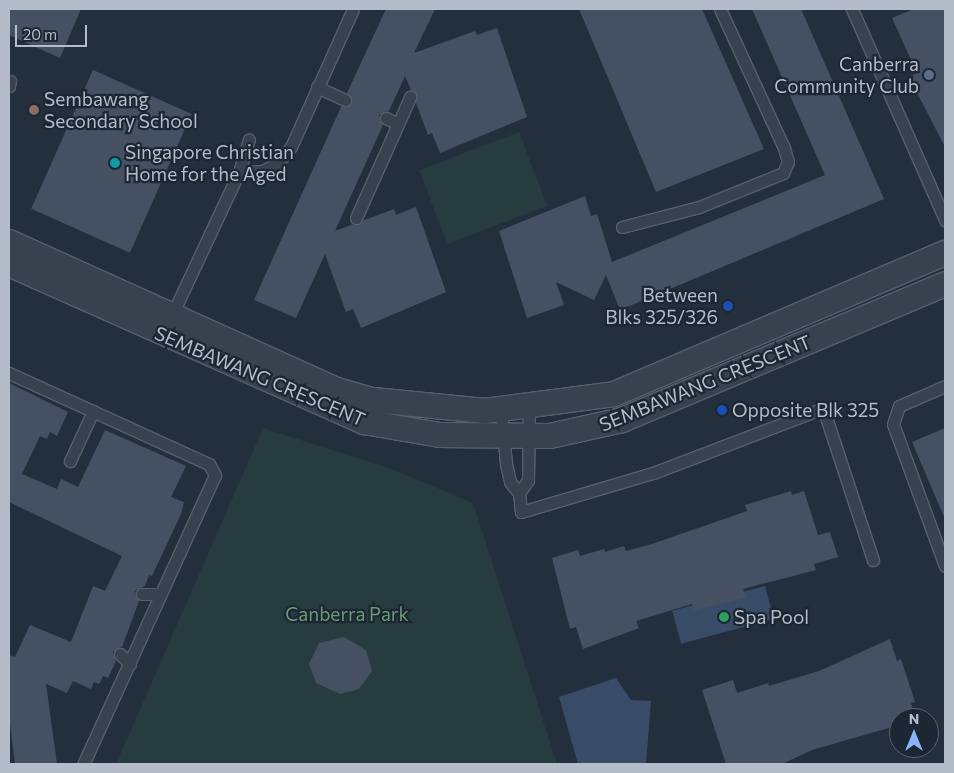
<!DOCTYPE html>
<html>
<head>
<meta charset="utf-8">
<style>
  body { margin:0 }
  #map { position:relative; width:954px; height:773px; overflow:hidden; background:#242f3e; font-family:Commissioner,sans-serif }
  div>[style] { position:absolute }
  .green>* { inset:0; background:#263c3f; transform-origin:0 0 }
  .water>* { inset:0; background:#394c67; transform-origin:0 0 }
  .building>* { inset:0; background:#455162; transform-origin:0 0 }
  .roads { filter:drop-shadow(1px 0 #565f6c) drop-shadow(-1px 0 #565f6c) drop-shadow(0 1px #565f6c) drop-shadow(0 -1px #565f6c) }
  .service>* { height:11px; margin:-5.5px; padding:0 5.5px; transform-origin:5.5px; border-radius:5.5px; background:#38414e }
  .minor>* { height:24px; margin:-12px; padding:0 12px; transform-origin:12px; border-radius:12px; background:#38414e }
  .dots>* { width:14px; height:14px; translate:-50% -50%; box-sizing:border-box; border:2px solid #1d2633; border-radius:50% }
  span { translate:-50% -50%; white-space:nowrap; text-align:center; line-height:1.15; -webkit-text-stroke:4.5px #1d2633; paint-order:stroke }
  .poi-label { font-size:19px; color:#b4bcc9 }
  .right { translate:-100% -50%; text-align:right }
  .left { translate:0 -50%; text-align:left }
  .street-label { font-size:19px; color:#b4bcc9 }
  .park-label { font-size:19px; color:#6b9a76 }
  .frame { position:absolute; inset:0; border:10px solid #b4bcc9; pointer-events:none }
  .north { position:absolute; left:889px; top:708px; width:50px; height:50px; box-sizing:border-box; background:#1d2633; border:1px solid #59626f; border-radius:50%; rotate:0deg; font-size:14px; font-weight:700; line-height:20px; text-align:center; color:#b4bcc9 }
  .north::after { content:''; display:block; margin:auto; width:18px; height:22px; background:#8ab4f8; clip-path:polygon(50% 0,100% 100%,50% 72%,0 100%) }
  .scale { position:absolute; left:15px; top:25px; width:72px; height:22px; box-sizing:border-box; border:2px solid #b4bcc9; border-top:0; padding-left:6px; font-size:15px; line-height:18px; white-space:nowrap; color:#b4bcc9; -webkit-text-stroke:4px #1d2633; paint-order:stroke }
</style>
</head>
<body>
<div id="map">
  <div class="green">
    <i style="left:519px;top:132px;width:79px;height:107px;rotate:69deg"></i>
    <i style="clip-path:polygon(263px 428px,389px 468px,473px 503px,557px 764px,116px 764px)"></i>
  </div>
  <div class="water">
    <i style="left:765px;top:586px;width:34px;height:96px;rotate:75deg"></i>
    <i style="clip-path:polygon(616px 678px,631px 700px,651px 701px,646px 764px,578px 764px,559px 697px)"></i>
  </div>
  <div class="building">
    <i style="clip-path:polygon(9px 9px,81px 9px,60px 58px,9px 35px)"></i>
    <i style="clip-path:polygon(386px 9px,435px 9px,414px 53px,475px 31px,477px 35px,497px 28px,527px 117px,440px 153px,432px 133px,428px 135px,416px 103px,416px 93px,411px 90px,405px 76px,389px 111px,379px 115px,383px 125px,335px 231px,394px 209px,396px 215px,416px 207px,446px 292px,361px 328px,353px 309px,346px 312px,325px 254px,296px 318px,254px 300px,341px 107px,352px 103px,347px 93px)"></i>
    <i style="clip-path:polygon(579px 9px,702px 9px,764px 149px,656px 192px)"></i>
    <i style="clip-path:polygon(752px 9px,801px 9px,884px 199px,620px 310px,606px 275px,594px 300px,556px 282px,564px 305px,527px 318px,499px 231px,585px 196px,591px 216px,597px 214px,612px 262px,825px 175px)"></i>
    <i style="clip-path:polygon(914px 9px,945px 9px,945px 147px,909px 77px,917px 73px,892px 18px)"></i>
    <i style="left:93px;top:70px;width:108px;height:152px;rotate:24deg"></i>
    <i style="clip-path:polygon(9px 383px,68px 412px,57px 436px,50px 432px,47px 439px,40px 436px,22px 474px,57px 489px,61px 479px,78px 487px,105px 430px,186px 466px,171px 497px,184px 502px,181px 514px,152px 576px,149px 575px,145px 586px,135px 591px,139px 601px,122px 647px,113px 652px,116px 661px,108px 678px,103px 676px,99px 684px,94px 682px,91px 689px,73px 681px,67px 693px,46px 684px,57px 764px,15px 764px,9px 716px,9px 655px,15px 657px,30px 625px,71px 642px,93px 586px,105px 591px,122px 556px,9px 502px)"></i>
    <i style="clip-path:polygon(945px 428px,945px 519px,912px 442px)"></i>
    <i style="clip-path:polygon(791px 491px,792px 495px,804px 491px,818px 535px,830px 532px,838px 557px,814px 564px,816px 570px,743px 589px,746px 598px,694px 610px,692px 604px,636px 621px,639px 628px,583px 649px,576px 627px,570px 629px,552px 558px,578px 550px,580px 556px,604px 549px,605px 552px,624px 546px,626px 551px,652px 544px,747px 511px,745px 505px)"></i>
    <i style="clip-path:polygon(344px 637px,366px 650px,372px 671px,359px 689px,340px 694px,316px 683px,309px 664px,319px 643px)"></i>
    <i style="clip-path:polygon(890px 639px,897px 661px,901px 659px,915px 702px,911px 703px,915px 718px,899px 718px,899px 725px,812px 750px,782px 764px,726px 764px,702px 690px,733px 680px,737px 693px,768px 683px,769px 686px,819px 671px)"></i>
  </div>
  <div class="roads">
    <div class="service">
      <i style="left:852px;top:9px;width:231px;rotate:66.2deg"></i>
      <i style="left:9px;top:86px;width:5px;rotate:-79deg"></i>
      <i style="left:317px;top:87px;width:31px;rotate:25deg"></i>
      <i style="left:386px;top:118px;width:13px;rotate:27deg"></i>
      <i style="left:239px;top:172px;width:23px;rotate:-2deg"></i>
      <i style="left:262px;top:171px;width:17px;rotate:-25deg"></i>
      <i style="left:277px;top:164px;width:22px;rotate:-51deg"></i>
      <i style="left:291px;top:147px;width:151px;rotate:-65.8deg"></i>
      <i style="left:356px;top:218px;width:133px;rotate:-65.9deg"></i>
      <i style="left:622px;top:227px;width:80px;rotate:-14.6deg"></i>
      <i style="left:699px;top:207px;width:91px;rotate:-22deg"></i>
      <i style="left:783px;top:173px;width:12px;rotate:-66deg"></i>
      <i style="left:788px;top:162px;width:15px;rotate:-106deg"></i>
      <i style="left:784px;top:148px;width:153px;rotate:-114.7deg"></i>
      <i style="left:171px;top:317px;width:160px;rotate:-64.9deg"></i>
      <i style="left:239px;top:172px;width:34px;rotate:-73deg"></i>
      <i style="left:9px;top:373px;width:220px;rotate:24.5deg"></i>
      <i style="left:209px;top:464px;width:13px;rotate:61deg"></i>
      <i style="left:215px;top:475px;width:318px;rotate:114.5deg"></i>
      <i style="left:945px;top:386px;width:50px;rotate:156.5deg"></i>
      <i style="left:899px;top:406px;width:19px;rotate:108deg"></i>
      <i style="left:893px;top:424px;width:151px;rotate:69.9deg"></i>
      <i style="left:501px;top:409px;width:55px;rotate:84.8deg"></i>
      <i style="left:506px;top:464px;width:18px;rotate:77deg"></i>
      <i style="left:510px;top:482px;width:14px;rotate:51deg"></i>
      <i style="left:519px;top:493px;width:19px;rotate:84deg"></i>
      <i style="left:521px;top:512px;width:138px;rotate:-16.5deg"></i>
      <i style="left:653px;top:473px;width:182px;rotate:-20.9deg"></i>
      <i style="left:823px;top:408px;width:160px;rotate:71.8deg"></i>
      <i style="left:70px;top:461px;width:55px;rotate:-65.3deg"></i>
      <i style="left:519px;top:493px;width:16px;rotate:-55deg"></i>
      <i style="left:528px;top:480px;width:74px;rotate:-89.2deg"></i>
      <i style="left:142px;top:594px;width:18px"></i>
      <i style="left:120px;top:654px;width:14px;rotate:45deg"></i>
    </div>
    <div class="minor">
      <i style="left:9px;top:242px;width:360px;rotate:24.3deg"></i>
      <i style="left:337px;top:390px;width:37px;rotate:16deg"></i>
      <i style="left:373px;top:400px;width:113px;rotate:5.6deg"></i>
      <i style="left:485px;top:411px;width:130px;rotate:-7.5deg"></i>
      <i style="left:614px;top:394px;width:360px;rotate:-23.1deg"></i>
      <i style="left:9px;top:264px;width:389px;rotate:24deg"></i>
      <i style="left:364px;top:422px;width:77px;rotate:9.7deg"></i>
      <i style="left:440px;top:435px;width:110px;rotate:0.5deg"></i>
      <i style="left:550px;top:436px;width:74px;rotate:-12.5deg"></i>
      <i style="left:622px;top:420px;width:350px;rotate:-22.8deg"></i>
    </div>
  </div>
  <div class="dots">
    <i style="left:929px;top:75px;background:#5c6f8a"></i>
    <i style="left:34px;top:110px;background:#8d6e63"></i>
    <i style="left:115px;top:163px;background:#0f9aa8"></i>
    <i style="left:728px;top:306px;background:#1a4fb4"></i>
    <i style="left:722px;top:410px;background:#1a4fb4"></i>
    <i style="left:724px;top:617px;background:#2e9e5b"></i>
  </div>
  <div class="poi-label">
    <span class="right" style="left:919px;top:75px">Canberra<br>Community Club</span>
    <span class="left" style="left:44px;top:110px">Sembawang<br>Secondary School</span>
    <span class="left" style="left:125px;top:163px">Singapore Christian<br>Home for the Aged</span>
    <span class="right" style="left:718px;top:306px">Between<br>Blks 325/326</span>
    <span class="left" style="left:732px;top:410px">Opposite Blk 325</span>
    <span class="left" style="left:734px;top:617px">Spa Pool</span>
  </div>
  <div class="street-label">
    <span style="left:260px;top:376px;rotate:23deg">SEMBAWANG CRESCENT</span>
    <span style="left:705px;top:383px;rotate:-22deg">SEMBAWANG CRESCENT</span>
  </div>
  <div class="park-label">
    <span style="left:347px;top:614px">Canberra Park</span>
  </div>
  <div class="frame"></div>
  <div class="north">N</div>
  <div class="scale">20 m</div>
</div>
</body>
</html>
